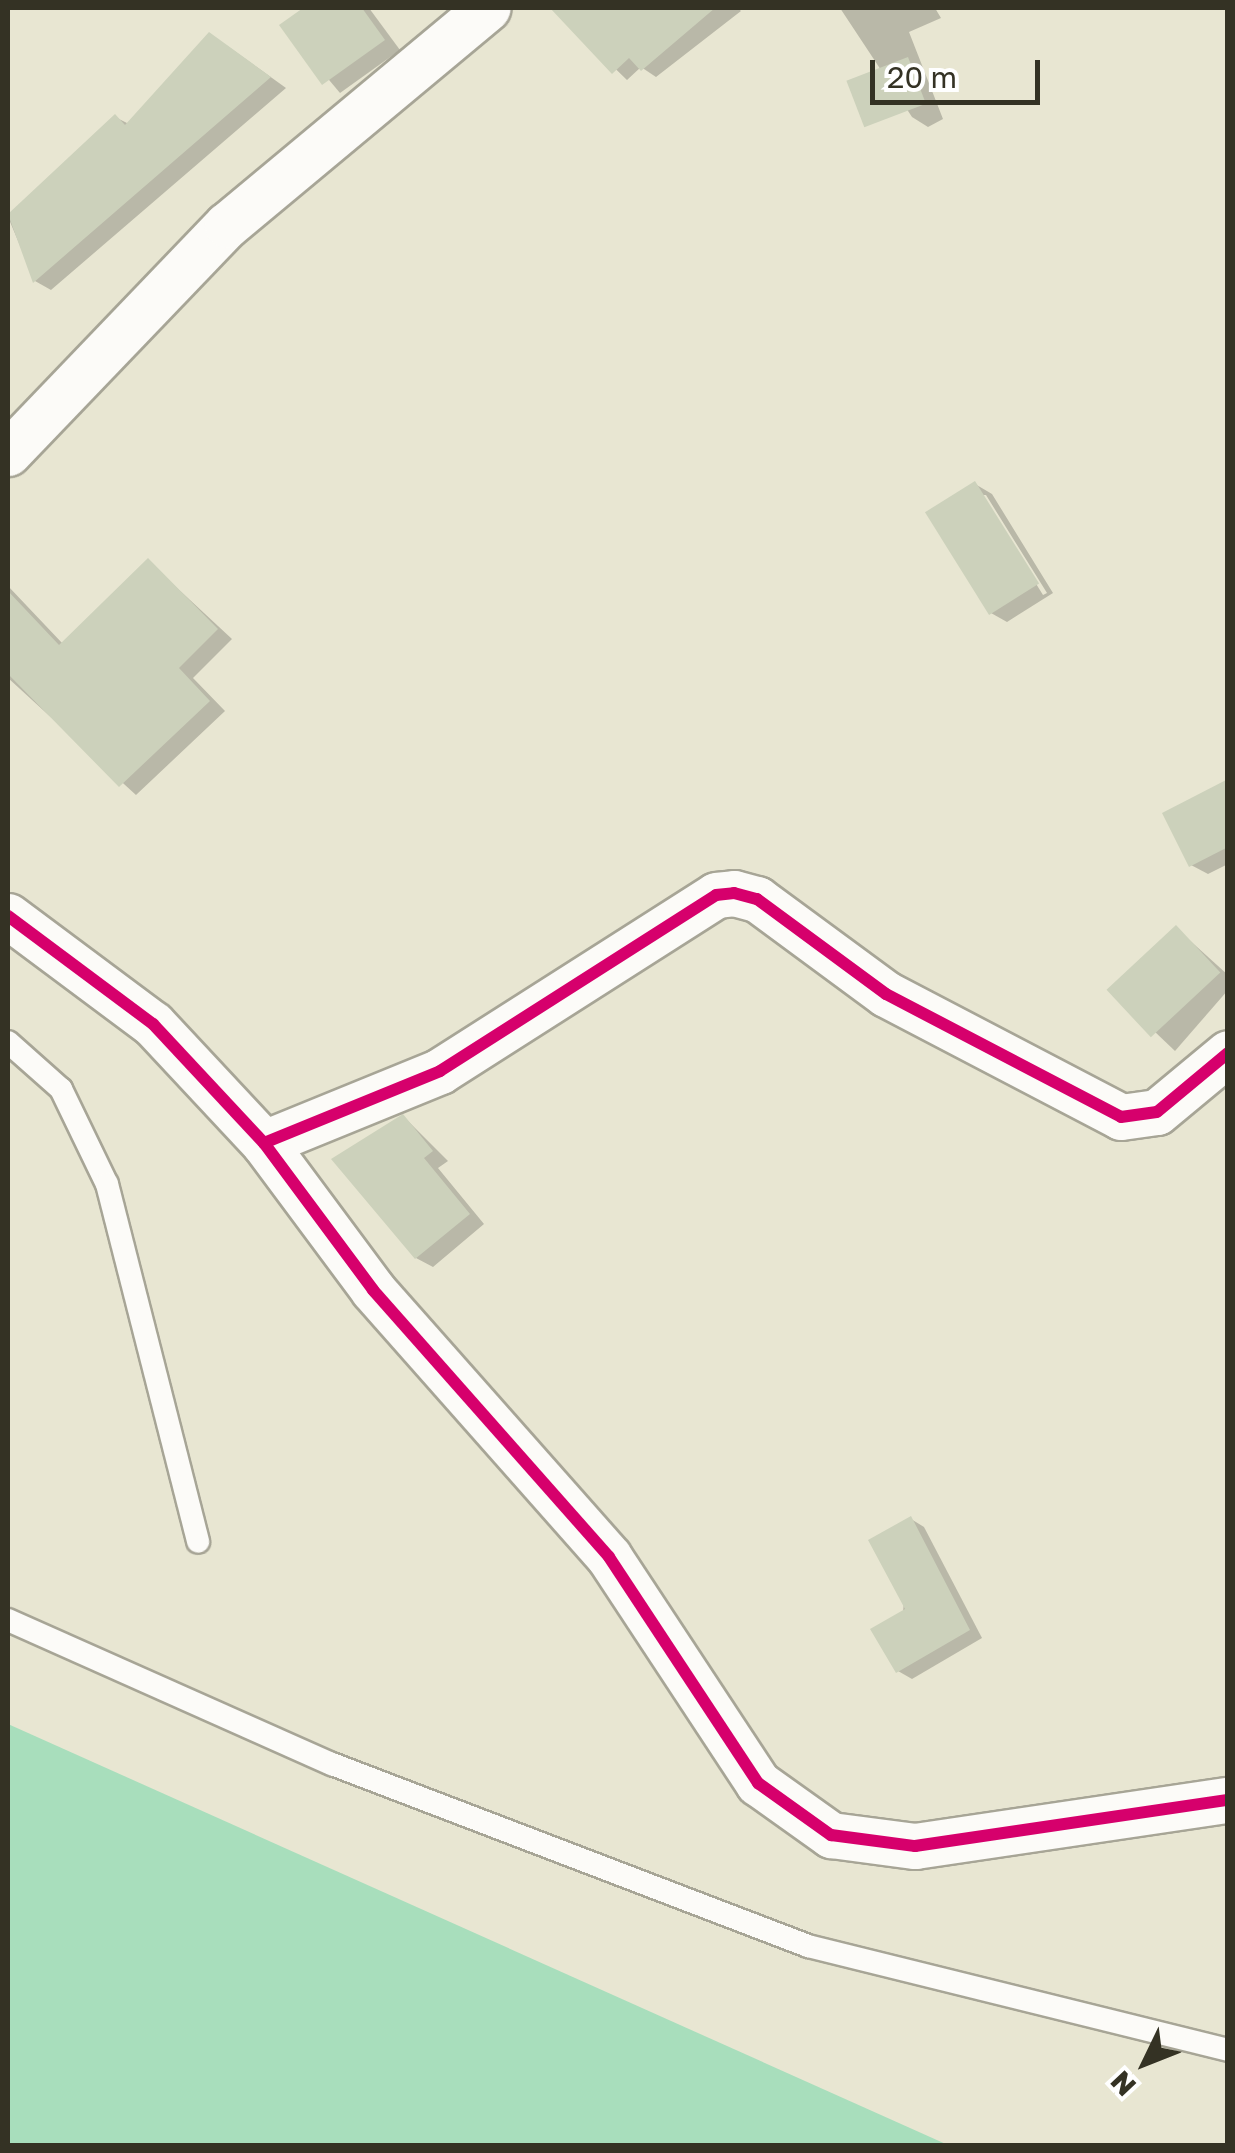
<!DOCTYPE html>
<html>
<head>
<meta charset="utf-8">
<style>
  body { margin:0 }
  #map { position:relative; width:1235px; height:2153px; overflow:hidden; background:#e8e6d2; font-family:"Golos Text",sans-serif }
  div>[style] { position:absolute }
  .water>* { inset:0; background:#a8debc }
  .shadow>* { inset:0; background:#0003 }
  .building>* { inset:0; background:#ccd1bb; transform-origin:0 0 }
  .roads { filter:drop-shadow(2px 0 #a7a596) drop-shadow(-2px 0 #a7a596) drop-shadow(0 2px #a7a596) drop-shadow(0 -2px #a7a596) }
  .service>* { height:22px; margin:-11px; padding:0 11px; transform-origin:11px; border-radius:11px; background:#fcfbf8 }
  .minor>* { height:45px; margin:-22.5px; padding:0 22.5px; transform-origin:22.5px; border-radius:22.5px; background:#fcfbf8 }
  .cycleway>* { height:12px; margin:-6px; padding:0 6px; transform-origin:6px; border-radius:6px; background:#d6006c }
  span { translate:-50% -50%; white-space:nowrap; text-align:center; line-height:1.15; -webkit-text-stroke:10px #fff; paint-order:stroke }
  .frame { position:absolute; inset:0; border:10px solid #343224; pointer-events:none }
  .north { position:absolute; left:1095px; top:2013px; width:100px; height:100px; -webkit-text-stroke:8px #fff; paint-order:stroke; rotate:227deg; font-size:28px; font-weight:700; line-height:40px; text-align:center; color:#343224 }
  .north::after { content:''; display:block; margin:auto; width:35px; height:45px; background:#343224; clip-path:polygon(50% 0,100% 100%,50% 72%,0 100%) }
  .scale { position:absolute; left:870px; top:60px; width:170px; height:45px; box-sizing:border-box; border:5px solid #343224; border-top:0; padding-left:12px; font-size:30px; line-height:35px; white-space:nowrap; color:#343224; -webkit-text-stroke:8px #fff; paint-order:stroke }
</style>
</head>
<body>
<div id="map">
  <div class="water">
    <i style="clip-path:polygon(8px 1724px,948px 2145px,8px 2145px)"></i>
  </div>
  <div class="shadow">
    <i style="clip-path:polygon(308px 8px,369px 8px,400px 50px,340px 93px,283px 25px)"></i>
    <i style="clip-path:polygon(575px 8px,738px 8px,741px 11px,656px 77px,641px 67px,627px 80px,564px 19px)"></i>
    <i style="clip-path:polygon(840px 8px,935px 8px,941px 18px,909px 32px,943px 119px,928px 127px,912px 117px)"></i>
    <i style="clip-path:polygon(226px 45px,286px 88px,51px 290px,35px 281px,8px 217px,115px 117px,129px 124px)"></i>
    <i style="clip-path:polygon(evenodd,975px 484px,992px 494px,1053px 593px,1007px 622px,991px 613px,975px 484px,981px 495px,986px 495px,1047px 593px,1043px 595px,981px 495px)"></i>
    <i style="clip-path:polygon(148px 561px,232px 639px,193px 678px,225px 711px,136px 795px,8px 678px,8px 586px,63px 644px)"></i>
    <i style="clip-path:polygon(1228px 785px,1228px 864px,1208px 874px,1191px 865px)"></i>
    <i style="clip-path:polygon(1176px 928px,1228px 975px,1228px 990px,1175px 1051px,1111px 990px)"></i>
    <i style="clip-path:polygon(404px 1117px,448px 1161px,438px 1168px,484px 1224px,433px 1267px,416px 1258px)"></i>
    <i style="clip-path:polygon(911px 1519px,924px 1527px,982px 1638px,912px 1679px,898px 1671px)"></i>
  </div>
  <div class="building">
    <i style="clip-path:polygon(303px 8px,362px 8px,385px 40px,322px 85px,279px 25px)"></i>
    <i style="clip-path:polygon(550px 8px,715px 8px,641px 71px,629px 58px,612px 74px)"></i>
    <i style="clip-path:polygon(209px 32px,271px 77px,33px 283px,8px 214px,115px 114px,125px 125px)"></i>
    <i style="left:908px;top:57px;width:50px;height:66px;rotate:69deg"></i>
    <i style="left:975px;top:481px;width:121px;height:59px;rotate:58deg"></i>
    <i style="clip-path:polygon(148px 558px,218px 629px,179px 668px,210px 701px,119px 787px,8px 674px,8px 591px,59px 645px)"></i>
    <i style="clip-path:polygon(1228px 779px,1228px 847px,1189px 867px,1162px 813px)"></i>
    <i style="left:1176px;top:925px;width:65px;height:95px;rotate:47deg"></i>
    <i style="clip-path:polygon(403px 1114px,433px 1151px,424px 1158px,470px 1214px,415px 1259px,331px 1159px)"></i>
    <i style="clip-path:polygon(911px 1516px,970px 1630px,896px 1673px,870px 1629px,905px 1609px,868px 1540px)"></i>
  </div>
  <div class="roads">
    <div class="service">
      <i style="left:8px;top:1042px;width:71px;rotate:41.6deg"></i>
      <i style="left:61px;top:1089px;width:106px;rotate:64.2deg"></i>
      <i style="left:107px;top:1184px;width:369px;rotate:75.7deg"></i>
      <i style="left:8px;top:1620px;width:355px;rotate:24deg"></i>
      <i style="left:332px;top:1764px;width:510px;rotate:20.92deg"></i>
      <i style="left:808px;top:1946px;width:433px;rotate:13.9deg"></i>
    </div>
    <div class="minor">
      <i style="left:8px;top:453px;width:316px;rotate:-46.2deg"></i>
      <i style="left:227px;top:225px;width:339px;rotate:-39.8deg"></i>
      <i style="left:8px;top:916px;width:181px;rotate:36.7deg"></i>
      <i style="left:153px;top:1024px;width:163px;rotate:47deg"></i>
      <i style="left:264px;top:1143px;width:183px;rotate:53.4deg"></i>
      <i style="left:373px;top:1290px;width:356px;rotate:48.5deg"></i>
      <i style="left:609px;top:1557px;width:271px;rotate:56.6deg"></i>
      <i style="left:758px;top:1783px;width:90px;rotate:35.5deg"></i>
      <i style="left:831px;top:1835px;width:85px;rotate:7.5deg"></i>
      <i style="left:915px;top:1846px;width:316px;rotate:-8.4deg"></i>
      <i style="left:264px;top:1143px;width:190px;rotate:-22.2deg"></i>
      <i style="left:440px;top:1071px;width:327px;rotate:-32.5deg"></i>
      <i style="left:716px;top:895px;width:18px;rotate:-6deg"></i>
      <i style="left:734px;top:893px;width:24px;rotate:15deg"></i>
      <i style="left:757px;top:899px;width:160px;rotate:36.4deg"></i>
      <i style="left:886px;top:994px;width:265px;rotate:27.6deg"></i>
      <i style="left:1121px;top:1117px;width:36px;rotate:-8deg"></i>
      <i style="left:1157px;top:1112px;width:92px;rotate:-39.7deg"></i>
    </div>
  </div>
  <div class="cycleway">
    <i style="left:8px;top:916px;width:181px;rotate:36.7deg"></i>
    <i style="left:153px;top:1024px;width:163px;rotate:47deg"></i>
    <i style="left:264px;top:1143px;width:183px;rotate:53.4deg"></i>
    <i style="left:373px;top:1290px;width:356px;rotate:48.5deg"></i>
    <i style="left:609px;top:1557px;width:271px;rotate:56.6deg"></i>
    <i style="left:758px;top:1783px;width:90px;rotate:35.5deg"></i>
    <i style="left:831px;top:1835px;width:85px;rotate:7.5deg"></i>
    <i style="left:915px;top:1846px;width:316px;rotate:-8.4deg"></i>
    <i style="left:264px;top:1143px;width:190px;rotate:-22.2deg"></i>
    <i style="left:440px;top:1071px;width:327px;rotate:-32.5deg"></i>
    <i style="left:716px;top:895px;width:18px;rotate:-6deg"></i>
    <i style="left:734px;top:893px;width:24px;rotate:15deg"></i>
    <i style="left:757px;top:899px;width:160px;rotate:36.4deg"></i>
    <i style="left:886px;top:994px;width:265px;rotate:27.6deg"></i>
    <i style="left:1121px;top:1117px;width:36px;rotate:-8deg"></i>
    <i style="left:1157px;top:1112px;width:92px;rotate:-39.7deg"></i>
  </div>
  <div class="frame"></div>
  <div class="north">N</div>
  <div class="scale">20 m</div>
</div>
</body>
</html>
